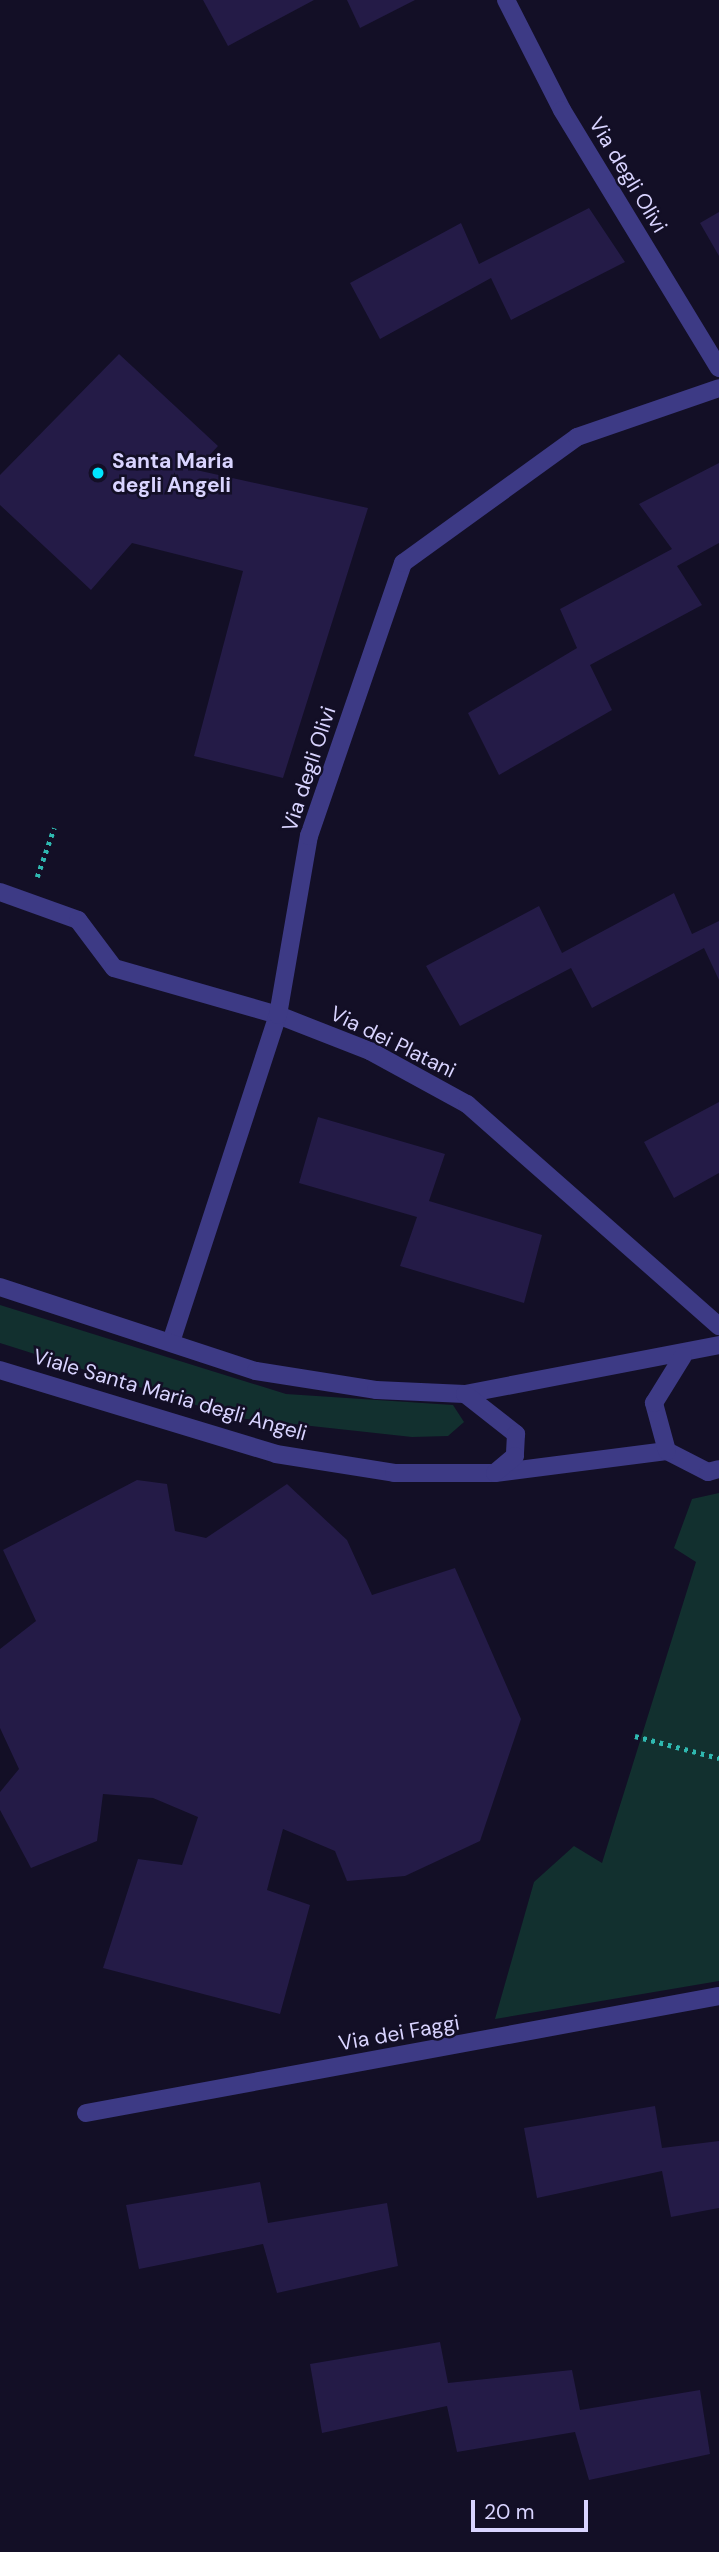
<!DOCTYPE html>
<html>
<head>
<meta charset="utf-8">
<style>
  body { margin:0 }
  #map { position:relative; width:719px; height:2552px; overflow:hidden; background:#130f26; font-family:"DM Sans",sans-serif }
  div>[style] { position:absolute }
  .green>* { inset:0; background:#12302f }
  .building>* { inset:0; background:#241b47 }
  .path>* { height:4.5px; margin-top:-2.25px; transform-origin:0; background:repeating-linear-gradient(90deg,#2fb8b0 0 3.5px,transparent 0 8.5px) }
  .minor>* { height:18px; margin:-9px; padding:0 9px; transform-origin:9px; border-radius:9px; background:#3d3a85 }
  .tertiary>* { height:18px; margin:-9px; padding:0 9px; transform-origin:9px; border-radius:9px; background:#3d3a85 }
  .dots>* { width:19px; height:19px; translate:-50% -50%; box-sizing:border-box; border:4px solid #130f26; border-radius:50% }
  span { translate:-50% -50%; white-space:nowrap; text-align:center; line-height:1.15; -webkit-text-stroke:5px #130f26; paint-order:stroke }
  .street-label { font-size:21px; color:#d9d4ff }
  .poi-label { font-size:21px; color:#d9d4ff; font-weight:700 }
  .left { translate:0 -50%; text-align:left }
  .scale { position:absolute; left:471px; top:2500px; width:117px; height:32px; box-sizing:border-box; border:4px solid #d9d4ff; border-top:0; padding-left:9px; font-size:21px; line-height:24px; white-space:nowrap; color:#d9d4ff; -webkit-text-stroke:5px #130f26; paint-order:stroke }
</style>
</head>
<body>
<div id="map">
  <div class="green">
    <i style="clip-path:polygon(0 1305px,286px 1394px,453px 1405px,464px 1422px,448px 1436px,412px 1437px,237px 1418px,0 1343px)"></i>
    <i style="clip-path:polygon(719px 1493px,719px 1981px,495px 2019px,534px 1882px,574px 1846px,602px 1863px,696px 1562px,674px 1548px,692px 1499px)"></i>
  </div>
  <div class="building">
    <i style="clip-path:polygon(203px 0,314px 0,228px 46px)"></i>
    <i style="clip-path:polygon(347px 0,415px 0,360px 28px)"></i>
    <i style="clip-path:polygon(589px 208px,625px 262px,511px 320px,491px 278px,380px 339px,350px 283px,461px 223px,479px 264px)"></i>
    <i style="clip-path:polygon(719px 212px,719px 256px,700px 223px)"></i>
    <i style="clip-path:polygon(119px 354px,218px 446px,196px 470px,368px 508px,283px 778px,194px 756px,243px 571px,132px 543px,91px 590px,0 505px,0 475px)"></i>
    <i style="clip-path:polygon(719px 463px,719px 543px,677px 566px,702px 605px,590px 665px,612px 710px,499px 775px,468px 713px,577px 648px,560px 609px,672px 549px,639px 504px)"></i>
    <i style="clip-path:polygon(674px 893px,692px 934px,719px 921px,719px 980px,704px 948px,592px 1008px,571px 968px,460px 1026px,426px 966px,539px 906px,562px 953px)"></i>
    <i style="clip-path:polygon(719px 1102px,719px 1173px,674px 1198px,644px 1142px)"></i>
    <i style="clip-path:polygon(318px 1117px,445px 1154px,429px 1201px,542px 1235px,524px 1303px,400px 1266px,417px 1217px,299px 1183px)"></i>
    <i style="clip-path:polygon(137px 1480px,167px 1484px,175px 1531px,206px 1538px,287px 1484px,347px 1540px,372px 1595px,455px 1568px,521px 1719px,480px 1841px,405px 1876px,347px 1881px,335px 1851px,283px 1829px,267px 1890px,310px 1905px,280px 2014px,103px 1968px,138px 1859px,182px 1865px,198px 1817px,153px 1798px,103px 1794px,97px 1841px,31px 1868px,0 1810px,0 1792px,19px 1769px,0 1728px,0 1649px,36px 1621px,3px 1550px)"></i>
    <i style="clip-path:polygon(655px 2106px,662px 2148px,719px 2141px,719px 2208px,671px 2217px,662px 2171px,537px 2198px,524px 2128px)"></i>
    <i style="clip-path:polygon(260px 2182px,268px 2223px,387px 2203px,398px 2266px,277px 2293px,263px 2244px,139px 2269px,126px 2205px)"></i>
    <i style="clip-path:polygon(440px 2342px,448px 2383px,572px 2370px,580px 2410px,700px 2390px,710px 2454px,589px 2480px,575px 2432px,457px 2452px,447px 2406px,322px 2433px,310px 2364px)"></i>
  </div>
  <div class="path">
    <i style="left:37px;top:877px;width:52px;rotate:-70.9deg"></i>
    <i style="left:635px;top:1736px;width:87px;rotate:14.7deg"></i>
  </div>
  <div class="minor">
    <i style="left:506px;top:0;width:123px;rotate:63deg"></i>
    <i style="left:562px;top:110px;width:302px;rotate:58.7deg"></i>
    <i style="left:0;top:892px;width:83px;rotate:19.7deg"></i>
    <i style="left:78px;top:920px;width:60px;rotate:53.1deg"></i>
    <i style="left:114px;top:968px;width:171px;rotate:16deg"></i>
    <i style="left:278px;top:1015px;width:99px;rotate:21.4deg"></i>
    <i style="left:370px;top:1051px;width:111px;rotate:28.7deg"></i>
    <i style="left:467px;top:1104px;width:336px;rotate:41.4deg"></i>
    <i style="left:171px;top:1342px;width:344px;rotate:-71.9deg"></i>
    <i style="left:278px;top:1015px;width:182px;rotate:-80.2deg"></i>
    <i style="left:309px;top:836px;width:289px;rotate:-71deg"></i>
    <i style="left:403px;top:563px;width:215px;rotate:-35.9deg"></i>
    <i style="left:577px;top:437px;width:150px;rotate:-19deg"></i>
    <i style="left:86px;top:2113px;width:644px;rotate:-10.47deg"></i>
  </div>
  <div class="tertiary">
    <i style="left:0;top:1287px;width:269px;rotate:18.2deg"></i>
    <i style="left:256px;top:1371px;width:121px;rotate:9deg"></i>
    <i style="left:376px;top:1390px;width:89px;rotate:2.6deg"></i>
    <i style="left:465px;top:1394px;width:259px;rotate:-10.9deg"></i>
    <i style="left:0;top:1370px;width:288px;rotate:16.9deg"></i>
    <i style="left:276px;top:1454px;width:120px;rotate:9.1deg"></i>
    <i style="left:394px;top:1473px;width:101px"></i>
    <i style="left:495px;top:1473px;width:173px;rotate:-7.3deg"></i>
    <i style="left:667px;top:1451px;width:46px;rotate:27.1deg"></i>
    <i style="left:708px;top:1472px;width:11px;rotate:-15deg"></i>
    <i style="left:465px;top:1394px;width:65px;rotate:38.1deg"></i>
    <i style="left:516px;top:1434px;width:22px;rotate:93deg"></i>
    <i style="left:515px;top:1456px;width:26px;rotate:140deg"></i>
    <i style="left:667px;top:1451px;width:50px;rotate:-105.2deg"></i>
    <i style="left:654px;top:1403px;width:55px;rotate:-58.3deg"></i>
  </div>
  <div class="dots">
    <i style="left:98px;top:473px;background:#00e5ff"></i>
  </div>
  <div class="street-label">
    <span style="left:628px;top:175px;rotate:59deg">Via degli Olivi</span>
    <span style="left:309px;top:769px;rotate:-72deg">Via degli Olivi</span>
    <span style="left:393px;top:1042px;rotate:26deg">Via dei Platani</span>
    <span style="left:170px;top:1395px;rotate:16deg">Viale Santa Maria degli Angeli</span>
    <span style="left:399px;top:2033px;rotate:-10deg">Via dei Faggi</span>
  </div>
  <div class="poi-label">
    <span class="left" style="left:112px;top:473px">Santa Maria<br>degli Angeli</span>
  </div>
  <div class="scale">20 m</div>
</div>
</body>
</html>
